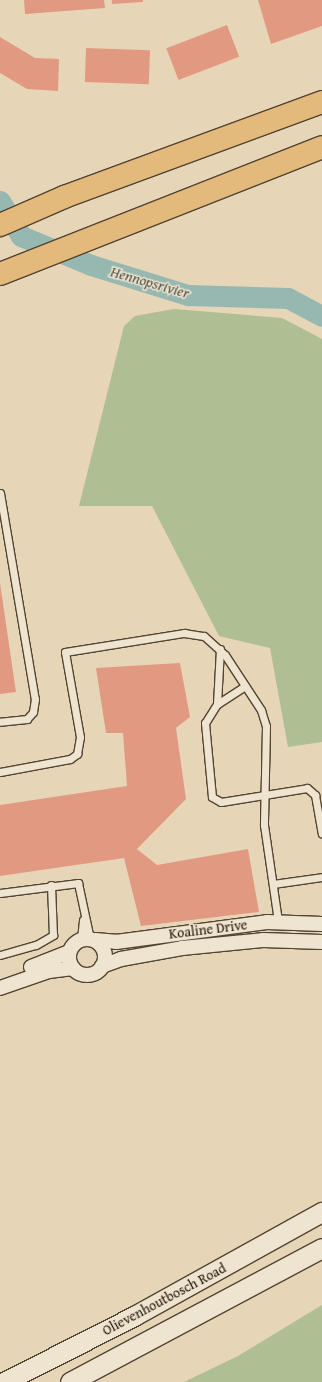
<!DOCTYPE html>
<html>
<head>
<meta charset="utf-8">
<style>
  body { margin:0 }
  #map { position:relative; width:322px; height:1382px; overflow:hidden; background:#e7d5b7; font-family:"Gentium Book Plus",serif }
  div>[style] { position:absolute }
  .green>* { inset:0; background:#afbe93 }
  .river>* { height:21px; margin:-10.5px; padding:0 10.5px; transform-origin:10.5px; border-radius:10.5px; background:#97b8b1 }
  .building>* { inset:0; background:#e19a81; transform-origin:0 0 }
  .roads { filter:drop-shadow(1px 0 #524432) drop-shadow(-1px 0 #524432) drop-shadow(0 1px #524432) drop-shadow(0 -1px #524432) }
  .lane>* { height:7px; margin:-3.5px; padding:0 3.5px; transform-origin:3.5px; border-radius:3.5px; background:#efe4d0 }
  .street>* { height:14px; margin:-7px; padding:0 7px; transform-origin:7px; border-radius:7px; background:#efe4d0 }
  .street>.ring { margin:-7px; padding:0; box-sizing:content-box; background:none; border:14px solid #efe4d0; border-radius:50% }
  .secondary>* { height:19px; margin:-9.5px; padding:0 9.5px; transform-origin:9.5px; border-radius:9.5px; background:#efe4d0 }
  .highway>* { height:22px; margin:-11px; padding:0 11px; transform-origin:11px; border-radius:11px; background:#e4ba7c }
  span { translate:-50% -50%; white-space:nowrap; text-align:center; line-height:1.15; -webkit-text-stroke:3px #efe4d0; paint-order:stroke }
  .street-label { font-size:14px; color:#211306 }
  .water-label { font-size:15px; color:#4a4d42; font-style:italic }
</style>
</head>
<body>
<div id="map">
  <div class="green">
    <i style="clip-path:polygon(174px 309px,282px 318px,322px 339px,322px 742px,288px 747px,270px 648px,219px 636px,152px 506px,79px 506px,124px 326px,135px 316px)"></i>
    <i style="clip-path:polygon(322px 1305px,322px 1382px,184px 1382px,238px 1356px)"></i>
  </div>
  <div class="river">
    <i style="left:0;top:201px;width:41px;rotate:59deg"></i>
    <i style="left:21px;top:236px;width:76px;rotate:22.5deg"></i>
    <i style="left:91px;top:265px;width:102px;rotate:17.2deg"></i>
    <i style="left:188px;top:295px;width:100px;rotate:1.7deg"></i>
    <i style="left:288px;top:298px;width:38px;rotate:28deg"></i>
  </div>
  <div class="building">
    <i style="clip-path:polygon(24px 0,104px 0,105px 8px,25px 14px)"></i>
    <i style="clip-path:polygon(112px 0,143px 0,143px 2px,112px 4px)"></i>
    <i style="clip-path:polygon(258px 0,322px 0,322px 26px,271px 44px)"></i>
    <i style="left:227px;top:25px;width:34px;height:65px;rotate:69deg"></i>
    <i style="clip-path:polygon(0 37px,35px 58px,59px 59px,58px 91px,27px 89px,0 73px)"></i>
    <i style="left:86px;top:48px;width:64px;height:34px;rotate:2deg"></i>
    <i style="clip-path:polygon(0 583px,16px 692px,0 694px)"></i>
    <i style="clip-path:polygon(180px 663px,190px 717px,176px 728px,186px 799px,137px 849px,157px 865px,248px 849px,259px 912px,141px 926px,124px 858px,0 876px,0 805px,127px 786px,123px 733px,106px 733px,96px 668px)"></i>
  </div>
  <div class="roads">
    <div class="lane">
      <i style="left:0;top:493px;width:209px;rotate:80.4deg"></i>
      <i style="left:35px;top:699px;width:13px;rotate:99deg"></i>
      <i style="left:33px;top:712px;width:9px;rotate:131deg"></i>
      <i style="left:27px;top:719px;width:27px;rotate:174deg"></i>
      <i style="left:245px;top:686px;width:33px;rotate:147deg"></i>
      <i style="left:217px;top:704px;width:22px;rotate:122deg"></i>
      <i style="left:205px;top:723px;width:74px;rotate:84.6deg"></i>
      <i style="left:212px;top:797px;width:10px;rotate:29deg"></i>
      <i style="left:221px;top:802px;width:87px;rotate:-9.2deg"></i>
      <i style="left:307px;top:788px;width:11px;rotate:41deg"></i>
      <i style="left:315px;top:795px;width:39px;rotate:80deg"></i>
      <i style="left:217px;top:704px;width:55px;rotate:-86.9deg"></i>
      <i style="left:0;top:772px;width:71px;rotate:-10.5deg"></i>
      <i style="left:70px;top:759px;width:9px;rotate:-36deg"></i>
      <i style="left:77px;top:754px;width:17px;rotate:-80deg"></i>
      <i style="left:80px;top:737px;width:86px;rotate:-100deg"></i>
      <i style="left:65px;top:652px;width:121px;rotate:-9.1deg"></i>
      <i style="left:184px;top:633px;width:20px;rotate:9deg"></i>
      <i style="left:204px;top:636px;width:28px;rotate:42deg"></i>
      <i style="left:225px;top:655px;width:66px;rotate:56.8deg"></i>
      <i style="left:261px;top:710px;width:17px;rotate:73deg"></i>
      <i style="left:266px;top:726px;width:99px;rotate:91.2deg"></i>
      <i style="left:264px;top:825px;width:97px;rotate:81.7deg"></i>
      <i style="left:273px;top:884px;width:49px;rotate:-8.1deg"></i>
      <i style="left:0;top:893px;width:79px;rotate:-7.3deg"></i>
      <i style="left:78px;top:883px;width:57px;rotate:77.9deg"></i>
      <i style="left:81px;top:939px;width:19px;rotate:-84deg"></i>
      <i style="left:0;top:955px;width:37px;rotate:-16deg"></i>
      <i style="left:36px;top:945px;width:20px;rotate:-30deg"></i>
      <i style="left:53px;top:935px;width:50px;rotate:-92.3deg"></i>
    </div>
    <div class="street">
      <i class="ring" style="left:69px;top:939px;width:22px;height:22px"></i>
      <i style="left:95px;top:940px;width:21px;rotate:5deg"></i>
      <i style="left:116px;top:942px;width:152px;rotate:-7.5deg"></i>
      <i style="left:267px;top:922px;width:55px;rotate:2.1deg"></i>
      <i style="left:102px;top:966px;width:20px;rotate:-20deg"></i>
      <i style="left:121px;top:959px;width:62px;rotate:-10.2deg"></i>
      <i style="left:182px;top:948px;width:81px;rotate:-5.6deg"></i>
      <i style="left:263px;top:940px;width:59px;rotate:1.9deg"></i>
      <i style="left:31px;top:967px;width:41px;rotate:-21.5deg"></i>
      <i style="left:0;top:988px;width:52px;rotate:-19.1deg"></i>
      <i style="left:49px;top:971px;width:24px;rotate:-7deg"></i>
    </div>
    <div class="secondary">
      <i style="left:4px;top:1382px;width:146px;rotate:-26.9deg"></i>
      <i style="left:134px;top:1316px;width:215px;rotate:-29deg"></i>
      <i style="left:70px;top:1382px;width:285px;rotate:-28deg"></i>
    </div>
    <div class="highway">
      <i style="left:0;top:225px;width:70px;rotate:-23.6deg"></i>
      <i style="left:64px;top:197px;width:275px;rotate:-20.2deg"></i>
      <i style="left:0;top:274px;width:346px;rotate:-21.5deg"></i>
    </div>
  </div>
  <div class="street-label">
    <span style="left:208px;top:929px;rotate:-7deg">Koaline Drive</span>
    <span style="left:164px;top:1299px;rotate:-28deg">Olievenhoutbosch Road</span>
  </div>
  <div class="water-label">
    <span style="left:150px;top:282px;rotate:16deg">Hennopsrivier</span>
  </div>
</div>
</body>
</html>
